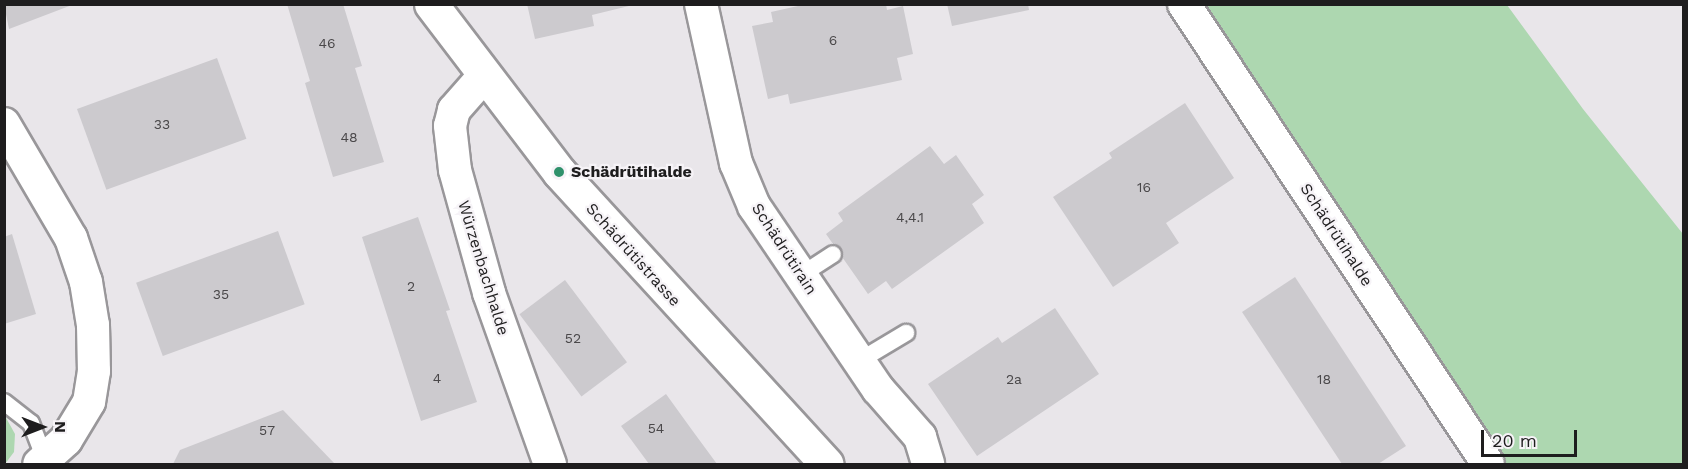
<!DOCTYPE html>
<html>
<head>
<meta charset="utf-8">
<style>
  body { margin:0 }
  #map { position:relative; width:1688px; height:469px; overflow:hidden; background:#e9e6ea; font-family:"Work Sans",sans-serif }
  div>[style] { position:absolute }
  .green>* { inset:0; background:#add7b0 }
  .building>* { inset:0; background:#cccace; transform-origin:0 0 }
  .roads { filter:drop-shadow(2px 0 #99979a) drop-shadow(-2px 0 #99979a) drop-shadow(0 2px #99979a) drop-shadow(0 -2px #99979a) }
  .lane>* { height:16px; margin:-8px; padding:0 8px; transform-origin:8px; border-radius:8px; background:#fff }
  .street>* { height:32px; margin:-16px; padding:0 16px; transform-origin:16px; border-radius:16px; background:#fff }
  .secondary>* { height:33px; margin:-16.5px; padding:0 16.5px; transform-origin:16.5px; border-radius:16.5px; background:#fff }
  .dots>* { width:16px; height:16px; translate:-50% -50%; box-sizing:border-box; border:3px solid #f6f3f7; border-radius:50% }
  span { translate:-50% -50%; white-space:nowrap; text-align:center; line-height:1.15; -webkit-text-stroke:4.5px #f6f3f7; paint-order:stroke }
  .number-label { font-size:14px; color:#4a484a }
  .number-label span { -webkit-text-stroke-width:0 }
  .poi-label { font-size:16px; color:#1e1d1e; font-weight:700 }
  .left { translate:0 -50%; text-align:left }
  .street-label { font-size:16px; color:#1e1d1e }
  .frame { position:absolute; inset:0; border:6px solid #1e1d1e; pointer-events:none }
  .north { position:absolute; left:12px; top:397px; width:60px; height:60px; -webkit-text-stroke:4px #f6f3f7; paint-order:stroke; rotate:90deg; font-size:16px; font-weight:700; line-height:24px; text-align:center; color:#1e1d1e }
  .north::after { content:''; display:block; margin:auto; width:21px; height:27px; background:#1e1d1e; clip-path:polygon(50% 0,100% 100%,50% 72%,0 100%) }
  .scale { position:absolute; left:1481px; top:430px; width:96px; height:27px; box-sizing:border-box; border:3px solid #1e1d1e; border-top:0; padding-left:8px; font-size:18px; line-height:21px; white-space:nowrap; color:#1e1d1e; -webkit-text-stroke:4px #f6f3f7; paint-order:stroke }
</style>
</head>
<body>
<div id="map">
  <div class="green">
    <i style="clip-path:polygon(1203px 5px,1507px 5px,1583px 109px,1683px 234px,1683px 464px,1505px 464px)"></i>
    <i style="clip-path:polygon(5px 416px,15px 434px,14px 452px,5px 464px)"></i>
  </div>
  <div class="building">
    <i style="clip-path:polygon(4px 4px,72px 4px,72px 5px,9px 29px)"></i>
    <i style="clip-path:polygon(287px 4px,343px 4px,362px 66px,355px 68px,384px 162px,333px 177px,305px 83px,310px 81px)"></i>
    <i style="clip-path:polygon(527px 4px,633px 4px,633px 5px,592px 15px,594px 26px,535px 39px)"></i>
    <i style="clip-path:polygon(807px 4px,886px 4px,887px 10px,903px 6px,913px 54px,897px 58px,902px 80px,790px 104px,788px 94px,768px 99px,752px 26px,773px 22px,771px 12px)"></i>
    <i style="clip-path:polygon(947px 4px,1028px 4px,1029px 10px,952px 26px)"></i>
    <i style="left:217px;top:58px;width:86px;height:149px;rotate:70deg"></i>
    <i style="clip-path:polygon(1185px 103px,1234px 178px,1166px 223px,1179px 243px,1113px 287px,1053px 197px,1112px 158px,1109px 153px)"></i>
    <i style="clip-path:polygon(930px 146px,944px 164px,956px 155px,984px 195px,972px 204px,984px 223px,892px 289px,886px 281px,868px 294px,826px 234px,843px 221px,838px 213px)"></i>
    <i style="clip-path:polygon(418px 217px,450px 310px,446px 311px,477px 402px,421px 421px,362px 237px)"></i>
    <i style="left:278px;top:231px;width:78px;height:151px;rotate:70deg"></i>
    <i style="clip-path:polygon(12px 234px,36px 314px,4px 324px,4px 237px)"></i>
    <i style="clip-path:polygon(1295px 277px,1406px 446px,1378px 464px,1342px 464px,1242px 312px)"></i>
    <i style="left:565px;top:280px;width:103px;height:57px;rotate:53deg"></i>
    <i style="clip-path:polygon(1055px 308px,1099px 374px,977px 456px,928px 384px,998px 337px,1002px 343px)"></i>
    <i style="clip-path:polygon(666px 394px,692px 430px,717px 464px,649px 464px,621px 426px)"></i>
    <i style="clip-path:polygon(283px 410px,335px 464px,173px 464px,180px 450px)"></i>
  </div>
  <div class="roads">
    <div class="lane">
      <i style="left:801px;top:275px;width:38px;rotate:-33deg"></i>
      <i style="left:859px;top:361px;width:55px;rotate:-30.8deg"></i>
      <i style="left:4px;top:402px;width:34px;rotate:38deg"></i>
      <i style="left:31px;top:423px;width:39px;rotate:69deg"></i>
    </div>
    <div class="street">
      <i style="left:701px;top:4px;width:163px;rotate:77.6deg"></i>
      <i style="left:736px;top:163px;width:47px;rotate:67.3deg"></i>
      <i style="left:754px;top:206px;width:221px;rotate:55.9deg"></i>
      <i style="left:878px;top:389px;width:64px;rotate:48.8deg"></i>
      <i style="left:920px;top:437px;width:28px;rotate:73deg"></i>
      <i style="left:1184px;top:4px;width:551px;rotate:56.54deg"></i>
      <i style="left:483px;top:77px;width:44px;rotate:131.3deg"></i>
      <i style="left:454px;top:110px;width:16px;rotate:104deg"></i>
      <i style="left:450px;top:126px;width:44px;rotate:83.5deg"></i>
      <i style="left:455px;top:170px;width:128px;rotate:74.5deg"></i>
      <i style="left:489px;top:293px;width:182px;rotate:70.4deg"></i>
      <i style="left:4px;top:124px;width:132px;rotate:59.6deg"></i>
      <i style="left:71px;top:238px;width:46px;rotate:71.2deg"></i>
      <i style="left:86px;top:282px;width:44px;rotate:80.8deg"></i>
      <i style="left:93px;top:325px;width:46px;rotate:88.8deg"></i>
      <i style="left:94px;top:371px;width:31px;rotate:99deg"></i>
      <i style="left:89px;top:402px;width:44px;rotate:121.2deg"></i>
      <i style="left:66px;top:440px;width:36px;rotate:138deg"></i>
    </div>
    <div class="secondary">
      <i style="left:431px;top:4px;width:211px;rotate:52.7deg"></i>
      <i style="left:559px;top:172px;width:396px;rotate:47.5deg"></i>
    </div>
  </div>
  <div class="dots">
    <i style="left:559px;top:172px;background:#2f916b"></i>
  </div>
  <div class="number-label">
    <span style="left:833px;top:40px">6</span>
    <span style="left:327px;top:43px">46</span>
    <span style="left:162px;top:124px">33</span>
    <span style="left:349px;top:137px">48</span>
    <span style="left:1144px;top:187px">16</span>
    <span style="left:910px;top:217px">4,4.1</span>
    <span style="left:411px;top:286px">2</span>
    <span style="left:221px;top:294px">35</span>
    <span style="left:573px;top:338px">52</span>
    <span style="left:437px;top:378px">4</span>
    <span style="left:1014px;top:379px">2a</span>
    <span style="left:1324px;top:379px">18</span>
    <span style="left:656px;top:428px">54</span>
    <span style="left:267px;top:430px">57</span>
  </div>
  <div class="poi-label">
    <span class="left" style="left:571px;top:172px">Schädrütihalde</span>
  </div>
  <div class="street-label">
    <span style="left:1336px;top:235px;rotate:57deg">Schädrütihalde</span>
    <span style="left:784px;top:249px;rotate:57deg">Schädrütirain</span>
    <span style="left:633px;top:255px;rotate:48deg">Schädrütistrasse</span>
    <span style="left:483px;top:268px;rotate:73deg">Würzenbachhalde</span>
  </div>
  <div class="frame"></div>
  <div class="north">N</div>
  <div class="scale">20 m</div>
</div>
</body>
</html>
